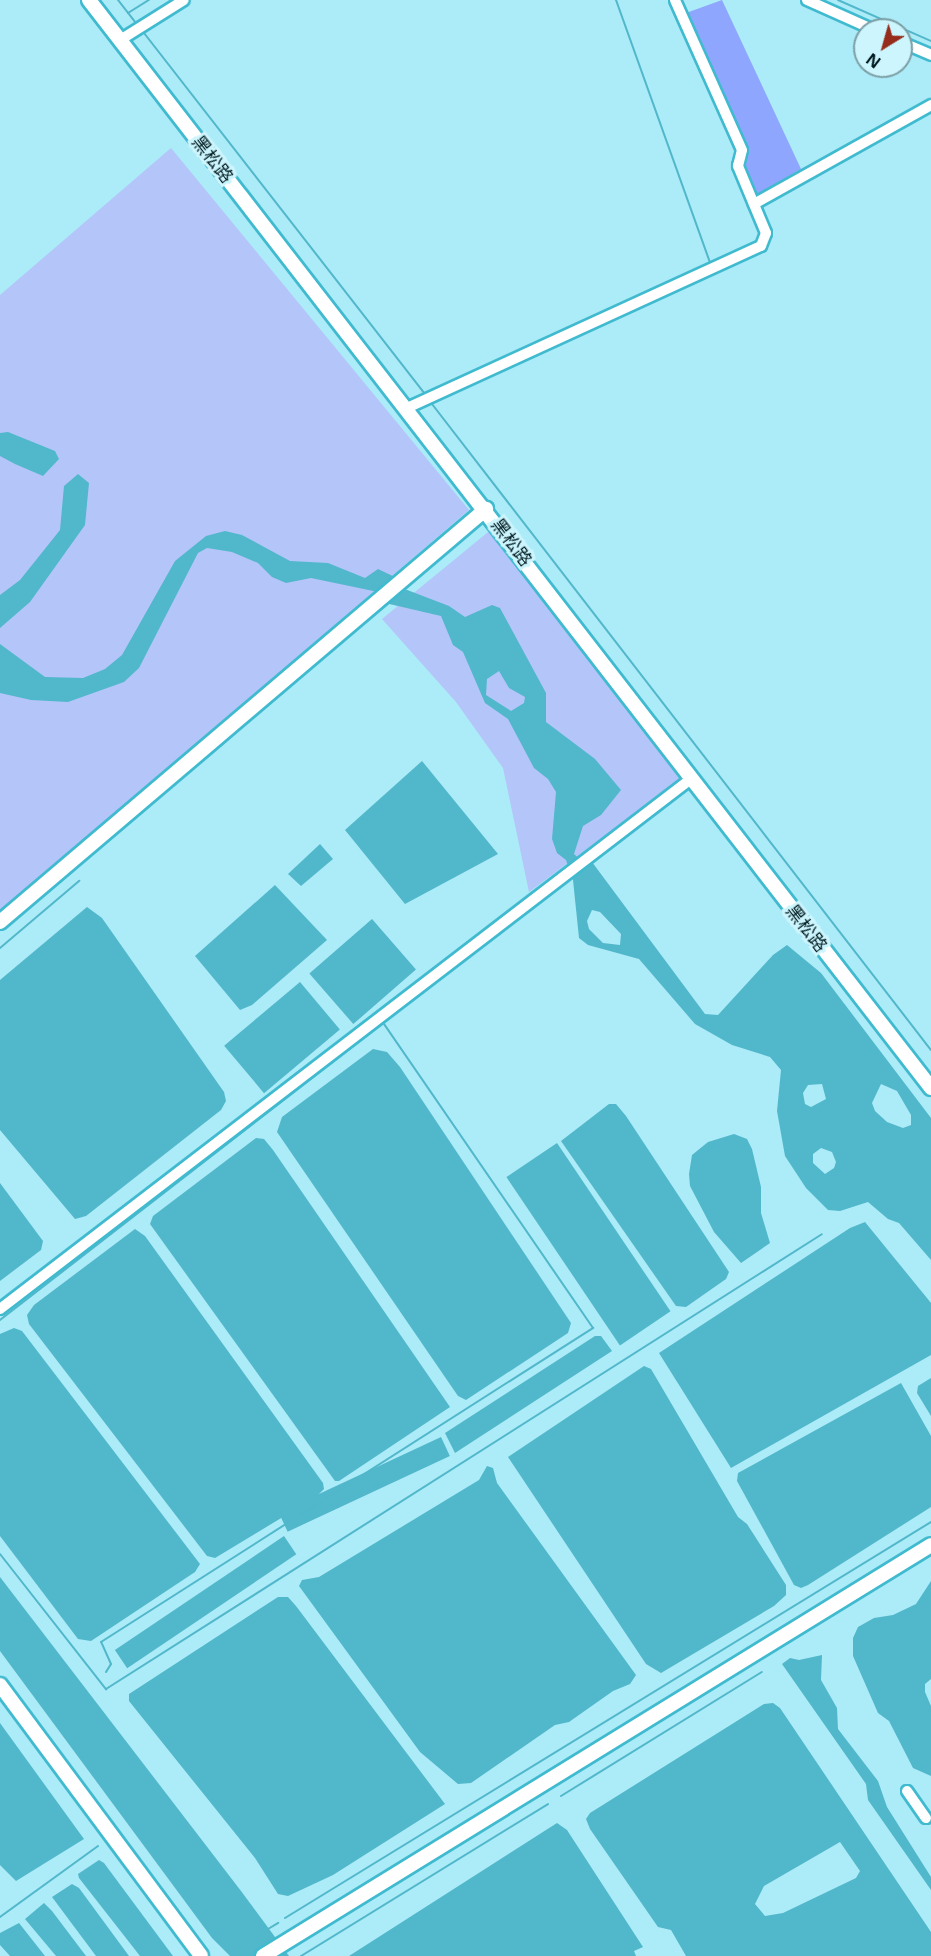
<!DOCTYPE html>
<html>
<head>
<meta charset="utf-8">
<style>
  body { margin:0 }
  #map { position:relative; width:931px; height:1956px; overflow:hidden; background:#acebf8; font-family:"Open Sans","Noto Sans SC",sans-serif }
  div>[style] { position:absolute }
  .green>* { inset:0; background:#b4c5fa }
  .forest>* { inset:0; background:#8ea6fe }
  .water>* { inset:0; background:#51b7ca; transform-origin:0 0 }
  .stream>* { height:2px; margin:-1px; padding:0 1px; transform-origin:1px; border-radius:1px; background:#51b7ca }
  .roads { filter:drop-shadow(2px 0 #40bacf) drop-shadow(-2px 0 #40bacf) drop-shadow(0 2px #40bacf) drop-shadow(0 -2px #40bacf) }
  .minor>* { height:10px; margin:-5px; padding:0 5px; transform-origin:5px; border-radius:5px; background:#fff }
  .tertiary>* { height:14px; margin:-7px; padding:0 7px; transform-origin:7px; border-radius:7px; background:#fff }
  span { translate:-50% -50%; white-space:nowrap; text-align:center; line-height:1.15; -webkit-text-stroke:6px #ccf5fd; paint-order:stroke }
  .street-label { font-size:18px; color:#031d22 }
  .north { position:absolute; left:853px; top:18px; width:60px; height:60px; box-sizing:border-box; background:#ccf5fd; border:2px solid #7c9fa5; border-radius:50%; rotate:217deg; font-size:16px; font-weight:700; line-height:24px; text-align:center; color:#031d22 }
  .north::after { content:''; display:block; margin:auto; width:21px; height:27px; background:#962d1c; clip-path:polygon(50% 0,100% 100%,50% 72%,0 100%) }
</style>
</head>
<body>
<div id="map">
  <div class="green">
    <i style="clip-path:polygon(171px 148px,469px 510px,0 912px,0 295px)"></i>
    <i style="clip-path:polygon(493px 528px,683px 773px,680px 780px,529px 892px,503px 768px,456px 702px,382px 619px)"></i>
  </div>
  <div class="forest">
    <i style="clip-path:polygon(722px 0,801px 169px,757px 196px,744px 166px,747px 149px,686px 13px)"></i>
  </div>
  <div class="water">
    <i style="clip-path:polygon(8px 432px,55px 451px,59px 459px,43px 476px,15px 464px,0 456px,0 433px)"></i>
    <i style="clip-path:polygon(78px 474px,89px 483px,85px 525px,30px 602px,0 628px,0 595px,20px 580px,60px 530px,64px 486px)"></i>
    <i style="clip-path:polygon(225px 531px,242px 535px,290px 561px,328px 563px,365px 578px,378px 569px,399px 579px,383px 593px,311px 578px,286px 583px,272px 577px,258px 563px,232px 552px,207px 548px,198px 553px,139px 668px,124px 682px,68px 702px,31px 700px,0 693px,0 644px,45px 677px,83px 678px,105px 669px,122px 655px,175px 561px,206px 536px)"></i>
    <i style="clip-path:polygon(evenodd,402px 588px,449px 606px,465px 617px,492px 605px,500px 608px,546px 693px,546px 722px,595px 759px,621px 790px,601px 815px,583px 826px,574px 854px,584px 863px,592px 862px,705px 1014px,718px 1015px,773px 955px,787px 945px,821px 973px,931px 1118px,931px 1260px,899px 1223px,888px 1219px,868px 1202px,840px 1211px,828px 1210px,806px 1188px,785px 1156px,777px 1111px,781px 1070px,770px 1057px,732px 1045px,695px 1024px,639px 959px,588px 945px,579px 938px,573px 880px,566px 860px,557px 853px,552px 839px,556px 792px,548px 779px,534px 768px,508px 719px,485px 703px,463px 652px,453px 645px,441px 616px,385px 603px,402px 588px,499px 671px,509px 688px,525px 697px,524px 703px,511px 711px,486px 695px,487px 679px,499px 671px,402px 588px,592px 910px,600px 912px,621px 934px,620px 945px,603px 943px,589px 929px,587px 921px,592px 910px,402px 588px,822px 1084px,826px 1099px,811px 1107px,805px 1104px,803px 1093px,808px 1085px,822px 1084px,402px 588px,881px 1084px,897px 1091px,911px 1115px,911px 1125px,903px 1128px,887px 1122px,875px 1111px,872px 1103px,881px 1084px,402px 588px,821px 1148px,832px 1152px,836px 1162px,834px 1168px,825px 1174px,813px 1163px,813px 1154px,821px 1148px)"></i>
    <i style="clip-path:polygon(422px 761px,498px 854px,405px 904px,345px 830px)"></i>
    <i style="clip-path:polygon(320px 844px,333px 859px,301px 886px,288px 874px)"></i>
    <i style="clip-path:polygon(275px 885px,327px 940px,252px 1005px,240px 1010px,195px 956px)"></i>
    <i style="clip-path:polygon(87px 907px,102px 918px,224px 1092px,226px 1101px,221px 1110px,86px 1216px,75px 1219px,0 1130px,0 980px)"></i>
    <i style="left:372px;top:919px;width:67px;height:83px;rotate:49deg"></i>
    <i style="left:300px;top:982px;width:62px;height:99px;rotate:50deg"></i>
    <i style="clip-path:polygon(373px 1049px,387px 1052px,400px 1067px,571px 1323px,568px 1333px,466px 1400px,458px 1396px,277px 1132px,282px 1117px)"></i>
    <i style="clip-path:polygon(609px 1104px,616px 1104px,626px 1116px,729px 1272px,726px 1279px,686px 1307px,676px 1306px,561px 1141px)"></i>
    <i style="clip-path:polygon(734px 1134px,747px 1139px,752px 1149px,761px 1187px,761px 1213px,770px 1243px,741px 1263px,714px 1232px,690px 1186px,689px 1174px,692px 1155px,708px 1142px)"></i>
    <i style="clip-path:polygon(256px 1138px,264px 1139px,273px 1150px,450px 1407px,339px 1481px,335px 1481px,150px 1224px,153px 1216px)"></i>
    <i style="left:557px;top:1143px;width:203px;height:61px;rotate:56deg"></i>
    <i style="clip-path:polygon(0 1183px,43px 1241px,41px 1250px,0 1281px)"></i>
    <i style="clip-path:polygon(865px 1222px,931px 1303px,931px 1355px,731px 1468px,659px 1353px,850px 1228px)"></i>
    <i style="clip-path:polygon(135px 1229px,145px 1236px,323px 1483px,324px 1489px,316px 1497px,215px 1558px,207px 1556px,29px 1324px,27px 1315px,34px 1305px)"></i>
    <i style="clip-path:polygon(14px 1328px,22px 1331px,200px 1564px,195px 1572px,91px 1641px,78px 1639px,0 1536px,0 1334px)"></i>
    <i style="clip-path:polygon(595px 1336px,601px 1336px,612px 1351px,455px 1453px,445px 1433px)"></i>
    <i style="clip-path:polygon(644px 1366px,651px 1369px,738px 1517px,747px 1524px,786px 1585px,786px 1595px,774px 1606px,661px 1673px,646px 1664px,508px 1457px)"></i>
    <i style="clip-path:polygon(931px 1378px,931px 1416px,917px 1393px,918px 1386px)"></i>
    <i style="clip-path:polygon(901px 1383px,931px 1436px,931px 1507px,808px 1585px,801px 1588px,794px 1585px,737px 1481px,738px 1473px)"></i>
    <i style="left:441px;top:1437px;width:21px;height:179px;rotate:65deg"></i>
    <i style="clip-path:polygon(487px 1466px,493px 1468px,497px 1483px,636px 1675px,630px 1684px,613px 1691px,569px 1722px,555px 1725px,471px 1783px,458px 1784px,420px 1752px,299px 1586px,302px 1580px,319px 1577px,479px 1480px)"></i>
    <i style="left:284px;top:1536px;width:22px;height:204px;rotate:56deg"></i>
    <i style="clip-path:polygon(0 1577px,241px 1891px,289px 1956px,230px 1956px,212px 1938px,0 1651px)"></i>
    <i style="clip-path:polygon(931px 1581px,931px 1679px,925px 1684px,925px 1692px,931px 1706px,931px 1776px,913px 1768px,889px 1721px,878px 1713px,853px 1656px,853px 1638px,858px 1627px,874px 1618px,893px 1615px,916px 1604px)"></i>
    <i style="clip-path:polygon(278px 1597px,288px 1597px,296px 1606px,445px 1804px,333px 1875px,288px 1896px,278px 1894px,255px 1858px,129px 1701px,129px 1694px)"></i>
    <i style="clip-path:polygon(822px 1655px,821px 1680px,837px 1708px,838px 1729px,878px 1781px,887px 1807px,931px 1877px,931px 1890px,868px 1800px,866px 1784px,782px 1664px,790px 1658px,799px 1660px)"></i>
    <i style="clip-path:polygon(evenodd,773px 1703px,780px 1708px,931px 1932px,931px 1956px,686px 1956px,671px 1930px,658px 1927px,590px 1829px,586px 1819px,590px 1813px,764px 1704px,773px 1703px,840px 1842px,860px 1871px,856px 1878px,783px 1913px,765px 1916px,755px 1904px,764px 1886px,840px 1842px)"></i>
    <i style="clip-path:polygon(0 1723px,84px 1839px,16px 1881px,0 1865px)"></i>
    <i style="clip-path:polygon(557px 1823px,567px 1830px,643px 1947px,634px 1951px,636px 1956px,349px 1956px)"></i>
    <i style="clip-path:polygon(99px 1860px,104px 1863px,173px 1956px,140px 1956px,79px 1878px,78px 1874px)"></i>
    <i style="clip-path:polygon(72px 1884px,79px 1888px,129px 1956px,96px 1956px,52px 1897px)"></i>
    <i style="clip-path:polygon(44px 1903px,52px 1911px,86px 1956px,56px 1956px,25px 1919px)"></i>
    <i style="clip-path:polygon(19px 1923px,45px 1956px,10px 1956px,0 1945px,0 1933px)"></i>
  </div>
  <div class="stream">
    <i style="left:118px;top:0;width:28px;rotate:52deg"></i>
    <i style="left:616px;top:0;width:278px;rotate:70.3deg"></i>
    <i style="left:838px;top:0;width:102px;rotate:23.8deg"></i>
    <i style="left:128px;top:13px;width:25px;rotate:-32deg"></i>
    <i style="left:144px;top:33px;width:455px;rotate:52.1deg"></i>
    <i style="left:432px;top:404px;width:816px;rotate:52.32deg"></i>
    <i style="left:0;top:948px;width:104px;rotate:-40.3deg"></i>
    <i style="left:0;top:1320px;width:471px;rotate:-37.8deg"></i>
    <i style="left:0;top:1554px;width:172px;rotate:51.9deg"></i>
    <i style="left:106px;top:1689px;width:848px;rotate:-32.43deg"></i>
    <i style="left:106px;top:1672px;width:9px;rotate:-58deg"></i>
    <i style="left:111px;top:1664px;width:24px;rotate:-114deg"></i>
    <i style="left:101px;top:1642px;width:584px;rotate:-32.55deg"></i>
    <i style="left:593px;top:1328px;width:370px;rotate:-124.5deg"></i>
    <i style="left:561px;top:1796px;width:236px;rotate:-31.7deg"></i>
    <i style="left:0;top:1917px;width:121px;rotate:-35.9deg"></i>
    <i style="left:285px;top:1918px;width:758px;rotate:-31.51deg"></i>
    <i style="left:268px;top:1929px;width:12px;rotate:-31deg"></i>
    <i style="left:301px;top:1956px;width:290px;rotate:-31.6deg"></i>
  </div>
  <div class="roads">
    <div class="minor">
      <i style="left:807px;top:0;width:73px;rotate:24.1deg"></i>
      <i style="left:120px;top:40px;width:75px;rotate:-32deg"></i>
      <i style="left:901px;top:42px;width:33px;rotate:23deg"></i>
      <i style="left:754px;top:204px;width:203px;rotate:-29.2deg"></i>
      <i style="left:407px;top:408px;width:389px;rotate:-24.6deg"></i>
      <i style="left:761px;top:246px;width:14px;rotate:-69deg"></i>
      <i style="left:766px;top:233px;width:73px;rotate:-112.7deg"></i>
      <i style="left:738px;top:166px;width:16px;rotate:-76deg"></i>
      <i style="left:742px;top:150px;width:164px;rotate:-114.1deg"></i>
      <i style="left:0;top:1309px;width:872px;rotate:-37.5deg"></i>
      <i style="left:907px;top:1791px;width:33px;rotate:55deg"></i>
    </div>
    <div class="tertiary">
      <i style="left:89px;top:0;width:1376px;rotate:52.26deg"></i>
      <i style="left:0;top:922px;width:638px;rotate:-40.36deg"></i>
      <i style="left:0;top:1685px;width:337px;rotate:53.4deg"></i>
      <i style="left:263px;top:1956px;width:784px;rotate:-31.6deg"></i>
    </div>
  </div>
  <div class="street-label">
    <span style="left:213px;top:159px;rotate:52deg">黑松路</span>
    <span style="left:512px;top:542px;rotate:53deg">黑松路</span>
    <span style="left:807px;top:928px;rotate:52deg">黑松路</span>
  </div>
  <div class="north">N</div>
</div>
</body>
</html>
